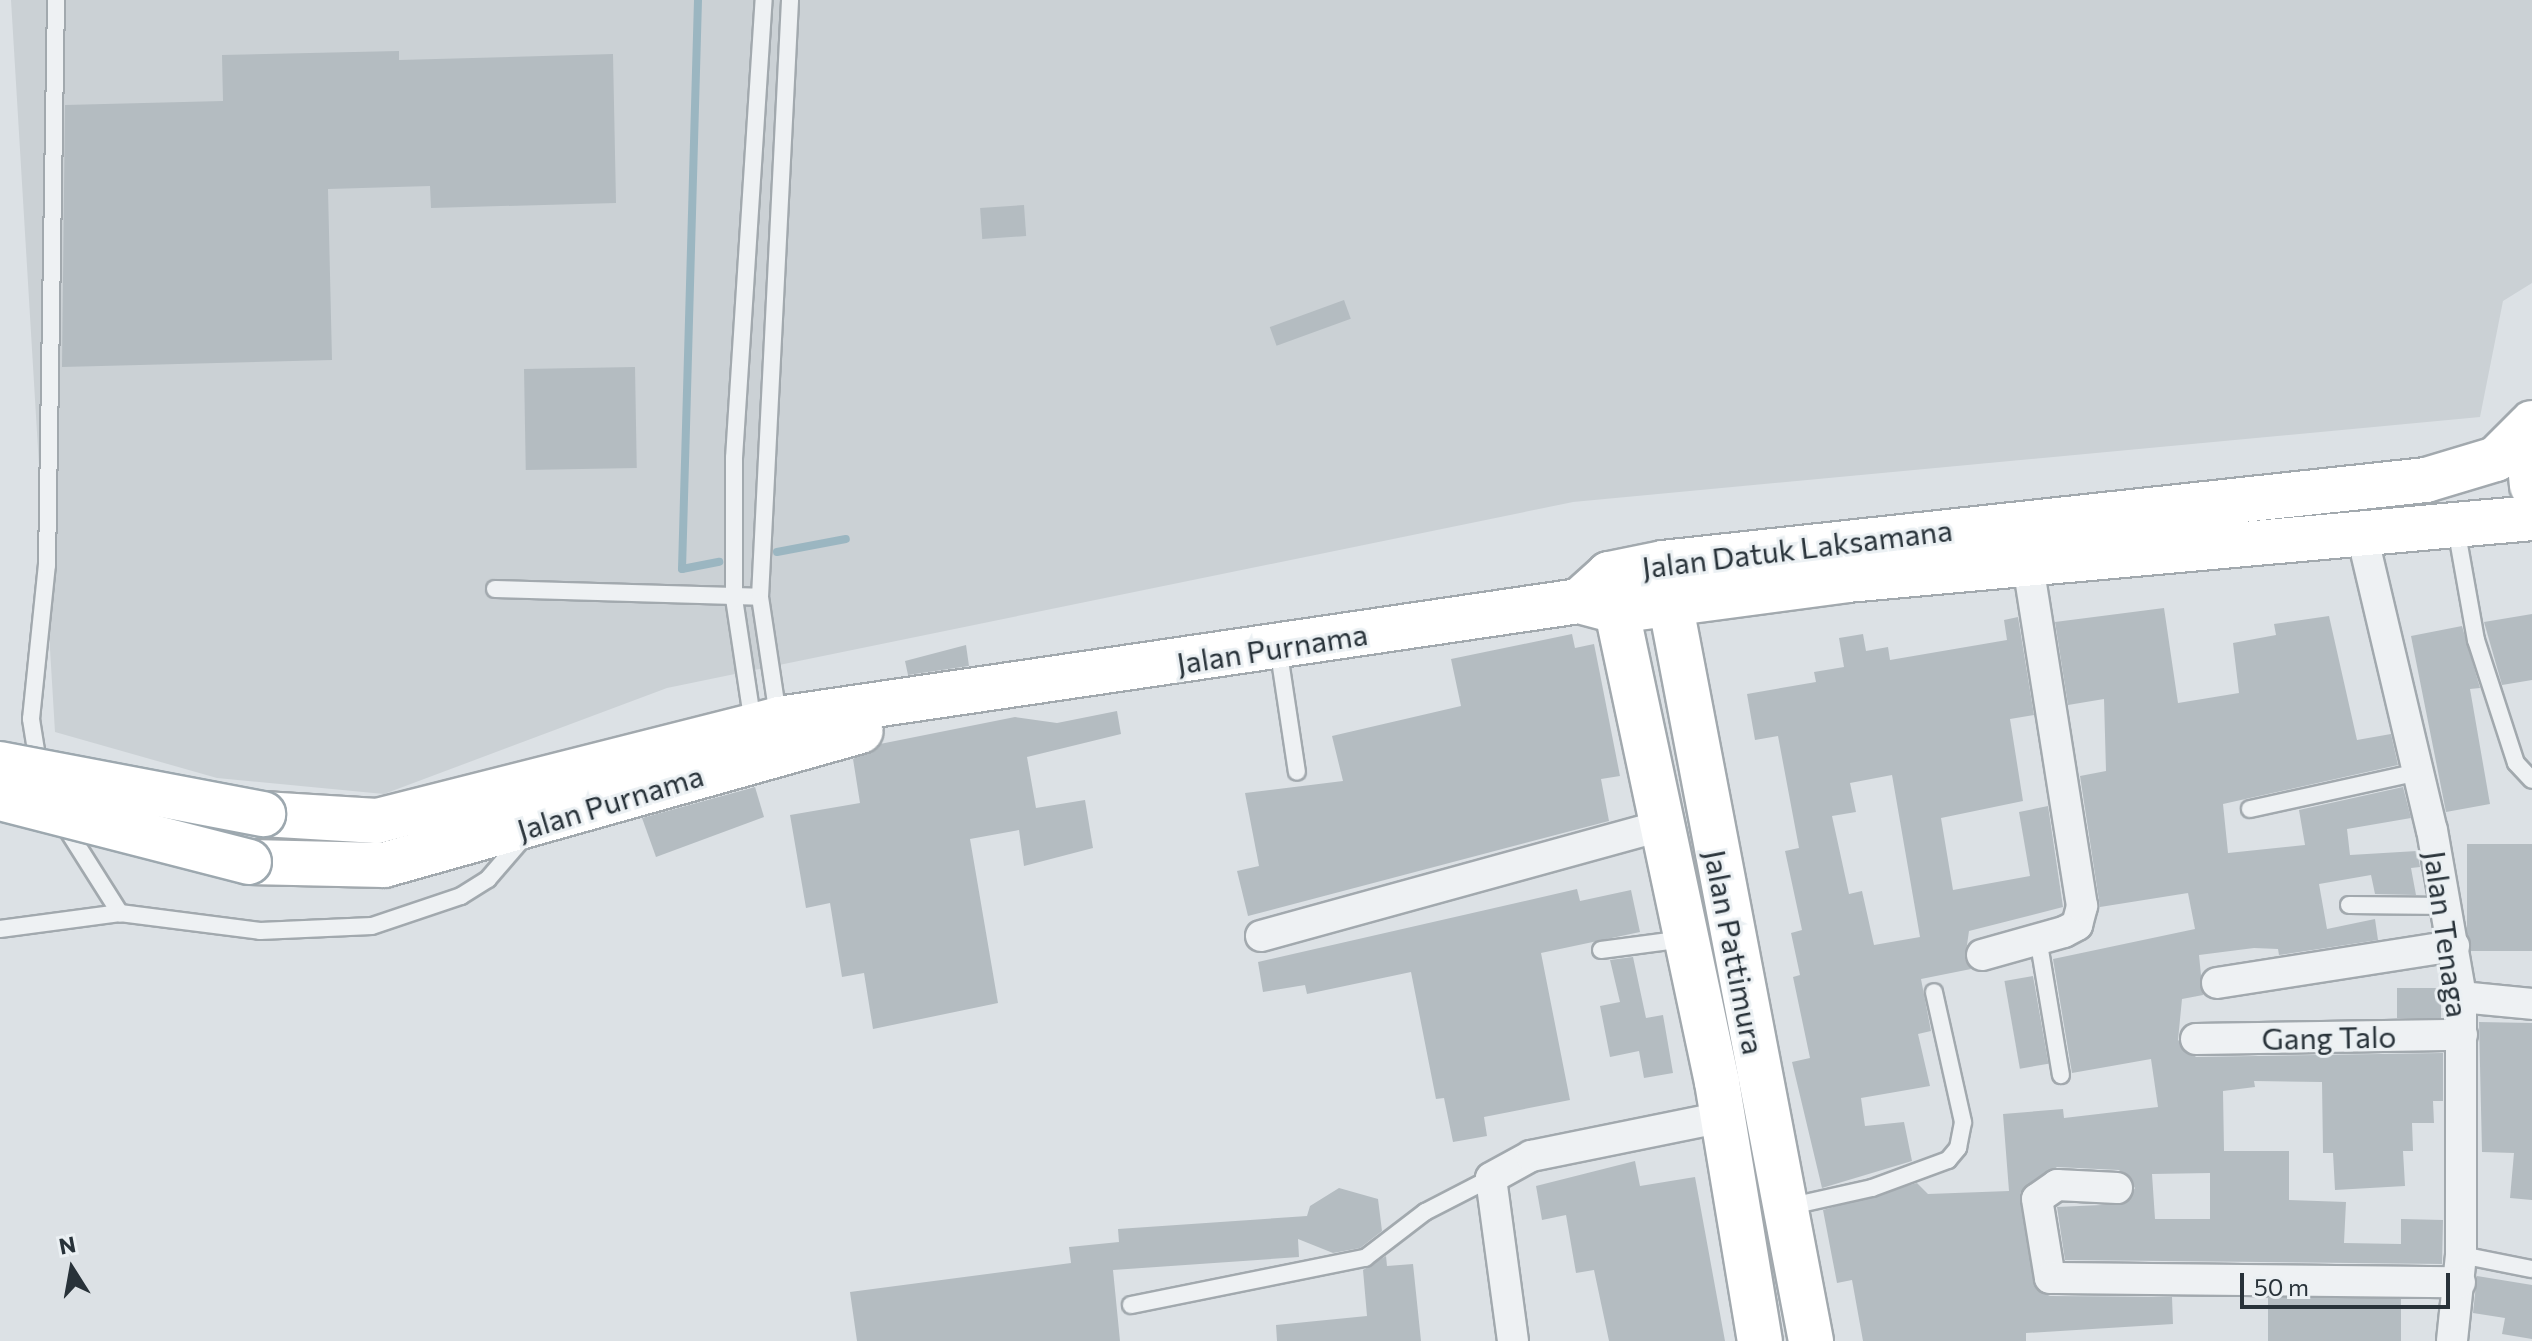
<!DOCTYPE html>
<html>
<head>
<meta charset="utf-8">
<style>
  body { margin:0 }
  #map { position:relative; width:2532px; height:1341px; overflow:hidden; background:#dce1e5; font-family:Commissioner,sans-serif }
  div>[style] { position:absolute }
  .built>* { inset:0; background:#cbd1d5 }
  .stream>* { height:8px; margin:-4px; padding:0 4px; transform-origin:4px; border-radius:4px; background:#9bb6c1 }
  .building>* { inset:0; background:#b4bcc1; transform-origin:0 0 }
  .roads { filter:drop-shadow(2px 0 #a2a9ae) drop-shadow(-2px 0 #a2a9ae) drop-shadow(0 2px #a2a9ae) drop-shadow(0 -2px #a2a9ae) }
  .lane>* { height:16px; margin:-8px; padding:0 8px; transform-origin:8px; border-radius:8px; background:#eef1f3 }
  .street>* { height:30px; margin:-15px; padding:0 15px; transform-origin:15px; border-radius:15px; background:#eef1f3 }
  .primary>* { height:44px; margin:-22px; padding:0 22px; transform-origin:22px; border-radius:22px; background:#fff }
  .highway>* { height:44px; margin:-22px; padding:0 22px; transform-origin:22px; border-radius:22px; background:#fff }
  .bridges { filter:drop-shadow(2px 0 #9da8af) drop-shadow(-2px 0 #9da8af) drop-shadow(0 2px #9da8af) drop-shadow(0 -2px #9da8af) }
  .primary-bridge>* { height:44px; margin:-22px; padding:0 22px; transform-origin:22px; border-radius:22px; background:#fff }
  span { translate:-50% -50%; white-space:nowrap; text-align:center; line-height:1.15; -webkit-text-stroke:6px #ebf0f3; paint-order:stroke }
  .street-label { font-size:30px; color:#283239 }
  .north { position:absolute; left:32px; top:1229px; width:80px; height:80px; -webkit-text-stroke:6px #ebf0f3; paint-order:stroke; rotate:349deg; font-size:22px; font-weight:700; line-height:32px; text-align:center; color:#283239 }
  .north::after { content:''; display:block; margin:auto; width:28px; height:36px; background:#283239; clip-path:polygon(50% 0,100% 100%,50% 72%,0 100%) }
  .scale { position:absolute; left:2240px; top:1273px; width:210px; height:36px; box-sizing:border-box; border:4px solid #283239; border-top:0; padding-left:10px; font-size:24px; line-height:28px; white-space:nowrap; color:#283239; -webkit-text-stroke:6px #ebf0f3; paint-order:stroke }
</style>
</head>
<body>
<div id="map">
  <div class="built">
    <i style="clip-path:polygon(11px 0,2532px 0,2532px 283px,2503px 301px,2480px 417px,1573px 502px,667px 688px,384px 794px,217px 778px,55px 732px)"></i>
  </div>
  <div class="stream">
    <i style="left:698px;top:0;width:569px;rotate:91.61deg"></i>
    <i style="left:682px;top:569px;width:38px;rotate:-11deg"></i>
    <i style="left:777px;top:552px;width:70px;rotate:-10.7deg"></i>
  </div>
  <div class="building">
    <i style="clip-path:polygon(399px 51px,399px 60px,613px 54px,616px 203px,431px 208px,430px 186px,328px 189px,332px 360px,62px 367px,65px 105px,223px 101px,222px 55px)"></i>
    <i style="left:1024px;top:205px;width:31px;height:44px;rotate:86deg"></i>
    <i style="left:1344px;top:300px;width:20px;height:79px;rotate:70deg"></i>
    <i style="left:635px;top:367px;width:101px;height:111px;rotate:89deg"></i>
    <i style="clip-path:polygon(evenodd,2164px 608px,2178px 703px,2239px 693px,2233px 643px,2276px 635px,2274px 624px,2329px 616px,2357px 740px,2391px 734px,2398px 765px,2223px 804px,2228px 853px,2305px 845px,2299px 810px,2403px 787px,2411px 818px,2347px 829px,2350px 855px,2417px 851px,2420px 867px,2411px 868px,2416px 895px,2375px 894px,2371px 875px,2319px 884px,2327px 929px,2375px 919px,2378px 940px,2279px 955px,2278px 949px,2254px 948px,2199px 955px,2203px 995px,2182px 999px,2178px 1040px,2196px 1057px,2443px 1053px,2443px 1101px,2433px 1101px,2434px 1123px,2412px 1123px,2413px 1151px,2403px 1151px,2405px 1186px,2335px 1190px,2333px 1153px,2323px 1153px,2322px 1082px,2254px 1081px,2255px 1087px,2223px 1091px,2224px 1151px,2289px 1151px,2289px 1200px,2346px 1202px,2344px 1243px,2401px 1244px,2401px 1219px,2443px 1220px,2442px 1264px,2065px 1260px,2057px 1207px,2124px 1204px,2135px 1188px,2119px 1170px,2057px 1167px,2020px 1193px,2036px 1289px,2050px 1296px,2172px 1297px,2173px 1324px,2026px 1333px,2026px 1341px,1863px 1341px,1852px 1280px,1837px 1283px,1823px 1210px,1917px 1183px,1928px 1194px,2009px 1191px,2003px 1114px,2063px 1109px,2064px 1118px,2158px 1107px,2151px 1059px,2072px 1073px,2053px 959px,2195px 929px,2188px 893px,2100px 907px,2080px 776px,2106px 771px,2104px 699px,2068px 705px,2055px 622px,2164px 608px,2210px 1173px,2210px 1219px,2155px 1219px,2152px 1174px,2210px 1173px)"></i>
    <i style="clip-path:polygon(2532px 614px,2532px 680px,2502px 685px,2484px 622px)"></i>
    <i style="clip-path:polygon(evenodd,2018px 617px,2034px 715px,2010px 719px,2023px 801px,1941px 818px,1953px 890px,2030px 876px,2019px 812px,2048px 806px,2063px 907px,1969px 931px,1965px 959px,1971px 969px,1921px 979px,1931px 1031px,1918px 1034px,1930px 1086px,1861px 1098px,1865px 1126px,1904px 1122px,1912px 1161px,1822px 1188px,1792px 1062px,1810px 1058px,1793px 977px,1800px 975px,1791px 933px,1802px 930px,1785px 851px,1799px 848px,1778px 736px,1755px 740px,1747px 694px,1816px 682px,1814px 672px,1844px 667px,1839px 638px,1863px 634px,1866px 651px,1888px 647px,1890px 660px,2007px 640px,2004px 620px,2018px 617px,1892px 775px,1920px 937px,1874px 945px,1862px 891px,1849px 894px,1832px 816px,1856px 812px,1850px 783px,1892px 775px)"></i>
    <i style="clip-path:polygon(2462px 626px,2480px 688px,2470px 689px,2490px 804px,2446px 812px,2411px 636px)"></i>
    <i style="clip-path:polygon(1572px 634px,1575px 648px,1594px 644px,1600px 674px,1620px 776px,1601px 779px,1609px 821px,1248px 916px,1237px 871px,1259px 866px,1245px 793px,1343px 781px,1332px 736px,1461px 706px,1451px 659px)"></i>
    <i style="clip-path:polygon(966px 645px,969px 666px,908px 675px,905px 661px)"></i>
    <i style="clip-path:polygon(1117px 711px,1121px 734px,1027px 757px,1036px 808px,1085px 800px,1093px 848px,1024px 866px,1019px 830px,970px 839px,998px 1003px,873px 1029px,864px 973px,842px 977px,830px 903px,806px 908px,790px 815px,860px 803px,853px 759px,880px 744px,1015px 717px,1057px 723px)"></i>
    <i style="clip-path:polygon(755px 787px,764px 817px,656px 857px,642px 818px)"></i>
    <i style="left:2532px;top:844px;width:107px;height:65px;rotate:90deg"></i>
    <i style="clip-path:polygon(1577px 889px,1580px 901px,1631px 890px,1640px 932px,1541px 953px,1570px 1100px,1484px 1117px,1487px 1136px,1453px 1142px,1444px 1098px,1436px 1099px,1411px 972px,1307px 994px,1305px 985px,1263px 992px,1258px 962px)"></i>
    <i style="clip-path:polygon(1633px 957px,1646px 1018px,1663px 1015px,1673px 1073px,1644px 1078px,1639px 1051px,1610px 1057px,1600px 1006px,1620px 1002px,1610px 960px)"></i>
    <i style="left:2033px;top:976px;width:89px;height:29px;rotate:80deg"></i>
    <i style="left:2397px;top:988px;width:44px;height:30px"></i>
    <i style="clip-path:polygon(2479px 1022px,2532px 1023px,2532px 1200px,2510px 1198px,2514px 1153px,2482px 1152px)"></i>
    <i style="clip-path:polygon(1635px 1161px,1640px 1186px,1695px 1177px,1725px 1341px,1609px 1341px,1594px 1270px,1576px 1273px,1566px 1215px,1542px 1220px,1536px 1186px)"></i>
    <i style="clip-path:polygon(1339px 1188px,1378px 1199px,1382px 1231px,1360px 1248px,1333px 1253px,1298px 1239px,1299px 1257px,1113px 1270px,1120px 1341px,857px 1341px,850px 1292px,1071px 1263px,1069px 1247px,1119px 1242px,1118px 1229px,1307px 1216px,1310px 1206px)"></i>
    <i style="clip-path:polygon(1386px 1256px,1387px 1266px,1413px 1264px,1421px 1341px,1277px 1341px,1276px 1325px,1367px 1316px,1363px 1270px)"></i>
    <i style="clip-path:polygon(2477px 1276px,2532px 1285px,2532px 1339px,2502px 1334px,2505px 1318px,2473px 1313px)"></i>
    <i style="left:2268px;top:1298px;width:133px;height:43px"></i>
  </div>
  <div class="roads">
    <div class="lane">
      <i style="left:2456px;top:528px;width:114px;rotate:79.9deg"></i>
      <i style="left:2476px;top:640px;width:129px;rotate:72deg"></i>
      <i style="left:2516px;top:763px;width:23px;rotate:47deg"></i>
      <i style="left:495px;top:589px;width:265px;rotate:1.7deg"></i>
      <i style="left:1278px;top:647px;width:126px;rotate:81.4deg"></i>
      <i style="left:778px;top:716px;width:120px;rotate:-98.6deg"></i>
      <i style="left:760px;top:597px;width:598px;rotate:-87.12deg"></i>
      <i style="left:753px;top:724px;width:126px;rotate:-98.6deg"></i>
      <i style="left:734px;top:599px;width:141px;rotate:-90deg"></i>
      <i style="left:734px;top:458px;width:459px;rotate:-86.3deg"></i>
      <i style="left:39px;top:769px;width:51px;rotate:-99.1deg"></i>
      <i style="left:31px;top:719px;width:155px;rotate:-84.1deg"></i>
      <i style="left:47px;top:565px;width:565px;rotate:-89.09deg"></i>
      <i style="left:2250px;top:809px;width:172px;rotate:-12.4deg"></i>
      <i style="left:63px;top:823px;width:107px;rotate:57.7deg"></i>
      <i style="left:2349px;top:905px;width:99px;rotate:0.6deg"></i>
      <i style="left:0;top:929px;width:121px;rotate:-7.6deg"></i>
      <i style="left:120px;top:913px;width:141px;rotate:7.3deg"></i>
      <i style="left:260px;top:931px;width:112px;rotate:-2.6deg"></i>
      <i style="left:372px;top:926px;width:94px;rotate:-18.6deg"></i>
      <i style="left:461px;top:896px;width:32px;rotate:-32deg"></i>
      <i style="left:488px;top:879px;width:58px;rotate:-49.2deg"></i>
      <i style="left:2039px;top:944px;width:133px;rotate:80.5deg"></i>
      <i style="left:1601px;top:950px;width:84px;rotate:-7.5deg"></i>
      <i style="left:1787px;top:1207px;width:87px;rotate:-12.6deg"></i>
      <i style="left:1872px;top:1188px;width:81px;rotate:-20.2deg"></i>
      <i style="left:1948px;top:1160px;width:16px;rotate:-50deg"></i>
      <i style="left:1958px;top:1148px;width:26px;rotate:-79deg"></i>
      <i style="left:1963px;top:1122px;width:133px;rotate:-102.6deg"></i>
      <i style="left:2461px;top:1255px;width:72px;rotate:11.2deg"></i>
      <i style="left:1131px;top:1305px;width:239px;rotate:-11.4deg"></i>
      <i style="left:1365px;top:1258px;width:76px;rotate:-37.5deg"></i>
      <i style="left:1425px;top:1212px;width:74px;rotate:-27.3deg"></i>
    </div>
    <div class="street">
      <i style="left:2362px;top:535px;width:303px;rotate:76.7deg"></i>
      <i style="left:2432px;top:830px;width:169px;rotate:80.1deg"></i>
      <i style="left:2461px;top:997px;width:258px;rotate:90deg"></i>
      <i style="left:2461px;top:1255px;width:86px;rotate:96deg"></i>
      <i style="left:1261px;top:936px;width:418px;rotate:-15.4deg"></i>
      <i style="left:1982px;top:955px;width:85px;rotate:-15.7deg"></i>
      <i style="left:2064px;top:932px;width:15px;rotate:-28deg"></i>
      <i style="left:2077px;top:925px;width:20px;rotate:-75deg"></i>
      <i style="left:2082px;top:906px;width:346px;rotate:-99deg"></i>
      <i style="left:2217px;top:983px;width:240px;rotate:-8.9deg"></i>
      <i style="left:2461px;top:997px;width:71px;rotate:5.6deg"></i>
      <i style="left:2196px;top:1039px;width:266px;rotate:-0.9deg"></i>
      <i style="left:2117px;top:1188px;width:60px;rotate:-177.1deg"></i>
      <i style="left:2057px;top:1185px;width:24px;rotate:145deg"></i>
      <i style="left:2037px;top:1199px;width:80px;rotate:80.7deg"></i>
      <i style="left:2050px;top:1278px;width:410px;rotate:0.6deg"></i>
      <i style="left:1513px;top:1341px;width:164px;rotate:-97.7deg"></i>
      <i style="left:1491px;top:1178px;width:46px;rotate:-28.8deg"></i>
      <i style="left:1531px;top:1156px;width:196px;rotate:-11.5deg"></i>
    </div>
    <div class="primary">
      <i style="left:1663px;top:565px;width:790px;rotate:79.2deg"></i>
      <i style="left:1609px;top:574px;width:519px;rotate:78deg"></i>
      <i style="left:1717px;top:1082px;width:263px;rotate:80.6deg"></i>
      <i style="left:263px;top:814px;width:114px;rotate:3.5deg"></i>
      <i style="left:377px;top:821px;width:415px;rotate:-14.2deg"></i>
      <i style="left:779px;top:719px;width:809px;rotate:-8.39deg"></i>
      <i style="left:249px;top:862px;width:135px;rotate:1.3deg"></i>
      <i style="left:384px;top:865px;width:495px;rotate:-15.7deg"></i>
    </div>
    <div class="highway">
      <i style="left:2527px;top:433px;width:53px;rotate:84.6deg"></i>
      <i style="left:1579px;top:601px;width:40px;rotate:-42deg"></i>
      <i style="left:1609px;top:574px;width:55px;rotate:-11.5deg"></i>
      <i style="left:1663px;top:563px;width:768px;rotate:-6.21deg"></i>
      <i style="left:2426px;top:480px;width:73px;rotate:-16.7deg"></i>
      <i style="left:2496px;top:459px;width:51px;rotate:-45deg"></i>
      <i style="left:1579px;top:601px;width:38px;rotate:15deg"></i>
      <i style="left:1616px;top:611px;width:233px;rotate:-7.6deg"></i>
      <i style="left:1847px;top:580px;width:688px;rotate:-5.17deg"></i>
    </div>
  </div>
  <div class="bridges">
    <div class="primary-bridge">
      <i style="left:0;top:764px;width:268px;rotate:10.8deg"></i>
      <i style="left:0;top:798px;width:257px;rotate:14.4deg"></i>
    </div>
  </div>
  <div class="street-label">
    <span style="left:1797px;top:548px;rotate:-7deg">Jalan Datuk Laksamana</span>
    <span style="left:1272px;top:648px;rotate:-9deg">Jalan Purnama</span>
    <span style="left:610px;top:802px;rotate:-17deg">Jalan Purnama</span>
    <span style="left:2447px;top:934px;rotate:82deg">Jalan Tenaga</span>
    <span style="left:1735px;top:952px;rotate:79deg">Jalan Pattimura</span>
    <span style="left:2329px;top:1037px;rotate:-1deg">Gang Talo</span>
  </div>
  <div class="north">N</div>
  <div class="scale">50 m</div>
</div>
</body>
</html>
